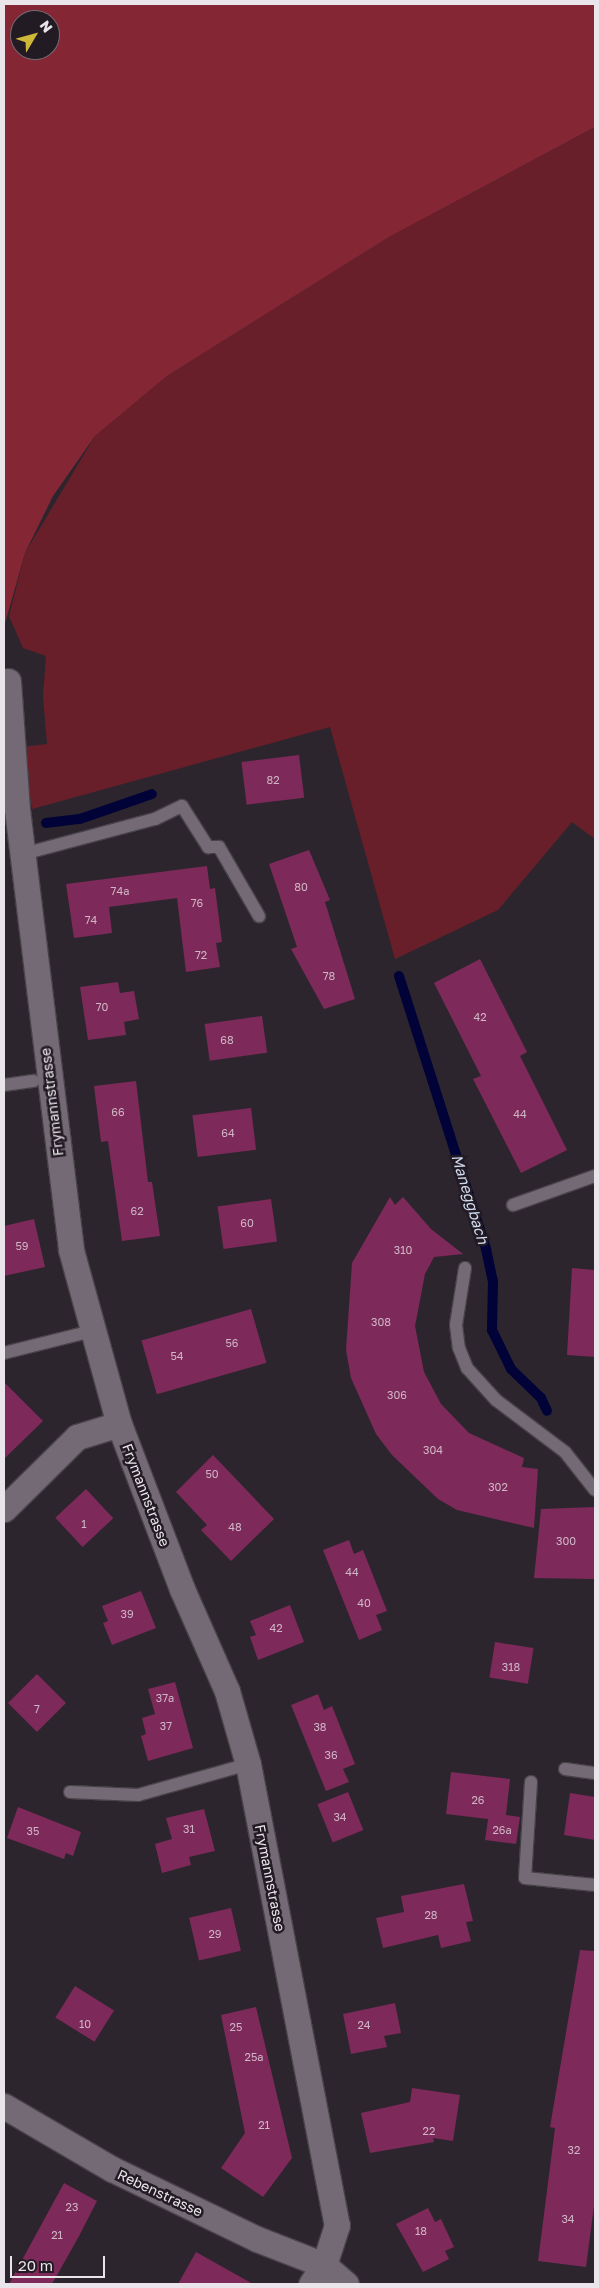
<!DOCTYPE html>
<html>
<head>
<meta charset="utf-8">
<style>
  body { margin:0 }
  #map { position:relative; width:599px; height:2288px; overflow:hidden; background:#2d252e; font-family:"Golos Text",sans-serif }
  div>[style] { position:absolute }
  .green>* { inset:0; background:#691f29 }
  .forest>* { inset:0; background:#842634 }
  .stream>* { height:10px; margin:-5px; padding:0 5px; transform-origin:5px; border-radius:5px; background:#010238 }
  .building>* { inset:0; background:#7d2959; transform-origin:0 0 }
  .roads { filter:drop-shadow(1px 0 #484249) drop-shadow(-1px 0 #484249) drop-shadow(0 1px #484249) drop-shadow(0 -1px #484249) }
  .service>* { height:12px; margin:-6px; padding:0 6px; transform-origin:6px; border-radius:6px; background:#736a75 }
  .minor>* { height:25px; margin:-12.5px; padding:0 12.5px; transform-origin:12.5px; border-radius:12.5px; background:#736a75 }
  span { translate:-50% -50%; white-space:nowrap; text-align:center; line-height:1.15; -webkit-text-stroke:5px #231b24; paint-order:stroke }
  .number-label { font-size:11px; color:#cfb6c6 }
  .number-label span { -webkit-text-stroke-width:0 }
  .street-label { font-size:14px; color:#eae5eb }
  .water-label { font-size:15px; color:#d1dbf0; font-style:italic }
  .frame { position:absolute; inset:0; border:5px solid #eae5eb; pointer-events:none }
  .north { position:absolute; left:10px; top:10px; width:50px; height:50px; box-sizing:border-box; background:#231b24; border:1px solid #736c74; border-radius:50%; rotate:53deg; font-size:14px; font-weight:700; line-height:20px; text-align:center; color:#eae5eb }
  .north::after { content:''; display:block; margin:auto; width:18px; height:22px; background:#ceb837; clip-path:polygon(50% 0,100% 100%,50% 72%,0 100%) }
  .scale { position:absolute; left:10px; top:2256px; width:95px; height:22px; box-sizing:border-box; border:2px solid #eae5eb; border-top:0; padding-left:6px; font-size:15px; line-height:18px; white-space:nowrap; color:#eae5eb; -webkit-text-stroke:4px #231b24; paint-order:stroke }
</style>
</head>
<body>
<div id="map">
  <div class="green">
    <i style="clip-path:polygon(595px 127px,595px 839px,572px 822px,498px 910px,395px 959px,330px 727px,32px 809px,22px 747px,47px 744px,43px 696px,46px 656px,23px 648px,9px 616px,25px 553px,95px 436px,167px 376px,389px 237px)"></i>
  </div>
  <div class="forest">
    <i style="clip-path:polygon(evenodd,4px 4px,595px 4px,595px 127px,389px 237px,167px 376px,95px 436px,53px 496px,25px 553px,4px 627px,4px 4px,20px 20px,50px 20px,50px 50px,20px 50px,20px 20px)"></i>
  </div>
  <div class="stream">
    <i style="left:46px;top:823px;width:34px;rotate:-7deg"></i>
    <i style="left:80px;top:819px;width:76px;rotate:-19.1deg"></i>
    <i style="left:399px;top:976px;width:287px;rotate:72.3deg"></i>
    <i style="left:486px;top:1249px;width:33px;rotate:78deg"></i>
    <i style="left:493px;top:1281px;width:49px;rotate:91.2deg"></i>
    <i style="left:492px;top:1330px;width:43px;rotate:64deg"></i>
    <i style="left:511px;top:1369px;width:42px;rotate:44deg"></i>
    <i style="left:541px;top:1398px;width:14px;rotate:65deg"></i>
  </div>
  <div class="building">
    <i style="left:299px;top:755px;width:43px;height:58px;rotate:83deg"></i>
    <i style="clip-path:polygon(309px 850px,330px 900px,325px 902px,355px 999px,324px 1009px,291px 949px,297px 947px,269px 864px)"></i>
    <i style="clip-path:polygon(207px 866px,210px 889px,215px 888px,222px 942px,216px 943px,220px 967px,186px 972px,177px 898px,109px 907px,112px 933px,74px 938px,66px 884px)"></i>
    <i style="clip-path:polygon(480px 959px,527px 1052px,520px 1056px,567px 1150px,521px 1173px,473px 1079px,481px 1076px,434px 983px)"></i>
    <i style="clip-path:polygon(118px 982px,120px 993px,134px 991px,139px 1019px,124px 1022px,126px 1035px,88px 1040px,80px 987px)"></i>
    <i style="left:262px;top:1016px;width:37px;height:58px;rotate:82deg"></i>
    <i style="clip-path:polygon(136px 1081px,148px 1182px,152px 1182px,160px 1236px,122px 1241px,108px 1141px,101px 1142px,94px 1086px)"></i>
    <i style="left:251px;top:1108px;width:42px;height:59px;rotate:83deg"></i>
    <i style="clip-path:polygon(390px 1197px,395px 1205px,403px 1197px,431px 1229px,463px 1254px,434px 1257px,425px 1274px,415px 1326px,424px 1372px,441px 1404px,469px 1433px,524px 1458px,522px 1467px,538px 1469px,534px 1528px,457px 1510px,438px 1499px,392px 1455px,376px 1434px,351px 1378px,346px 1350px,352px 1263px)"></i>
    <i style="left:271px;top:1199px;width:43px;height:54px;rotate:82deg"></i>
    <i style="clip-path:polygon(34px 1219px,45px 1267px,4px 1276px,4px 1226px)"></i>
    <i style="clip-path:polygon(572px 1268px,595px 1270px,595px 1357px,567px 1355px)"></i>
    <i style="left:251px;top:1309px;width:56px;height:114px;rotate:74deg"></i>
    <i style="clip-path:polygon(4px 1382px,43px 1421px,4px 1459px)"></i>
    <i style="clip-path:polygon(213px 1455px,274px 1519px,231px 1561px,201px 1530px,207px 1525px,176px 1492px)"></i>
    <i style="left:86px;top:1489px;width:40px;height:42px;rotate:47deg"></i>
    <i style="clip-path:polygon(595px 1507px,595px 1579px,534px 1578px,541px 1509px)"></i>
    <i style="clip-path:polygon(349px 1540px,354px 1554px,363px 1550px,387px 1611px,376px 1615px,382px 1630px,359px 1640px,323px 1550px)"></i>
    <i style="clip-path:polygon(141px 1591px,156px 1628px,112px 1645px,103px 1623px,108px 1621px,102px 1606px)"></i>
    <i style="clip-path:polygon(290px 1605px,304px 1642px,258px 1660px,250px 1637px,256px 1635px,250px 1621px)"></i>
    <i style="left:495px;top:1642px;width:39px;height:36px;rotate:9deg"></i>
    <i style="left:37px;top:1674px;width:41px;height:41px;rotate:45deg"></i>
    <i style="clip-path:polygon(175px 1682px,193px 1748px,148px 1761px,141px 1736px,146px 1734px,142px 1718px,155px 1714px,148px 1689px)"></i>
    <i style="clip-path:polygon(318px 1694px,324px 1710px,332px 1706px,355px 1764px,343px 1769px,349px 1782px,326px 1791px,291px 1705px)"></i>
    <i style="clip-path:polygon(451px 1772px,510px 1779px,506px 1815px,520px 1817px,516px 1844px,485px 1840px,488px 1819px,446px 1814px)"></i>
    <i style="left:348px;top:1792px;width:41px;height:33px;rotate:68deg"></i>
    <i style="clip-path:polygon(570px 1793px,595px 1797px,595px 1840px,564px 1835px)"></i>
    <i style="clip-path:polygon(18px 1807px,81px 1832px,73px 1856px,66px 1853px,64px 1859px,7px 1838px)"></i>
    <i style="clip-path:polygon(204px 1809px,215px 1851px,189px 1857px,191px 1865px,162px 1873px,155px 1844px,172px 1839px,166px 1818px)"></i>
    <i style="clip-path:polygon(464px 1884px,473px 1921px,466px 1922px,471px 1941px,441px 1948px,438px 1935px,383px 1948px,376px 1918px,404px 1912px,401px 1896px)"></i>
    <i style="left:231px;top:1908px;width:44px;height:43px;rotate:77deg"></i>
    <i style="clip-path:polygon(580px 1950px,595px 1951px,595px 2198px,586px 2267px,538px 2261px,555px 2128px,550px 2127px)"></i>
    <i style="left:75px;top:1986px;width:46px;height:37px;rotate:32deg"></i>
    <i style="clip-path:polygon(395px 2003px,401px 2033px,384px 2036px,387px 2047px,351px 2054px,343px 2014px)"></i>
    <i style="clip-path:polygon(256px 2007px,292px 2158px,263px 2197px,221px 2168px,245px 2133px,221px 2015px)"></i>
    <i style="clip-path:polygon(412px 2088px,460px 2095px,453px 2141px,433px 2138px,434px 2142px,370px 2153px,361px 2113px,410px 2102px)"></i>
    <i style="clip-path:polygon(64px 2183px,97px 2201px,78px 2238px,52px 2284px,9px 2284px)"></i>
    <i style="clip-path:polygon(428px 2208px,435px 2222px,441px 2219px,454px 2247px,445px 2251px,449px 2259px,423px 2272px,396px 2224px)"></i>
    <i style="clip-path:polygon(196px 2252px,253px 2284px,178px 2284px)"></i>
  </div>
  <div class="roads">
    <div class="service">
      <i style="left:23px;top:854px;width:137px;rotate:-14.9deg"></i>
      <i style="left:155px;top:819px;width:30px;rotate:-26deg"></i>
      <i style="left:182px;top:806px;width:49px;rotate:57.6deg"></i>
      <i style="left:208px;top:847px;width:11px"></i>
      <i style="left:219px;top:847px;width:80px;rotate:59.9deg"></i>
      <i style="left:4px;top:1085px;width:30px;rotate:-8deg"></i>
      <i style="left:513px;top:1205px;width:87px;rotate:-19.5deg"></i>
      <i style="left:465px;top:1268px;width:58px;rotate:99deg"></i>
      <i style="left:456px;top:1325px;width:23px;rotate:83deg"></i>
      <i style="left:459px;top:1348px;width:22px;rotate:68deg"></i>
      <i style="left:467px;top:1368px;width:43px;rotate:47.8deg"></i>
      <i style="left:496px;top:1400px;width:86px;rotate:37deg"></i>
      <i style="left:565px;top:1452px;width:48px;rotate:51.7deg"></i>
      <i style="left:4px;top:1353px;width:91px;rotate:-14deg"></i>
      <i style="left:565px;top:1769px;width:30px;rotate:8deg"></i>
      <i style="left:531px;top:1782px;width:96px;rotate:93.6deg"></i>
      <i style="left:525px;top:1878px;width:70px;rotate:5.7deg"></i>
      <i style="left:70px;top:1792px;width:68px;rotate:2.5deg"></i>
      <i style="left:138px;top:1795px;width:114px;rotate:-15.7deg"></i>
    </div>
    <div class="minor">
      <i style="left:8px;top:681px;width:128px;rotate:86deg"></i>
      <i style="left:17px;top:809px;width:444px;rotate:83deg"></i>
      <i style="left:71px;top:1250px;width:180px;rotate:74.6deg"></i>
      <i style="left:119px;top:1424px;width:177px;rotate:69.1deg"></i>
      <i style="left:182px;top:1589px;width:111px;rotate:66.2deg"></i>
      <i style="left:227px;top:1691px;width:76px;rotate:74deg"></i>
      <i style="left:248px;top:1764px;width:470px;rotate:79.1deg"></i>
      <i style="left:337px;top:2225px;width:42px;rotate:108deg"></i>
      <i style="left:324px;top:2265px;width:23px;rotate:124deg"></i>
      <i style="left:4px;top:1509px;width:103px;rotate:-44.6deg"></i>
      <i style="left:77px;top:1437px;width:44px;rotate:-17.2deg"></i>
      <i style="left:4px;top:2106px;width:125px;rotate:30.3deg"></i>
      <i style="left:112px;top:2169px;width:161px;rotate:25.8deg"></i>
      <i style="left:257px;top:2239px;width:72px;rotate:21.2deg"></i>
      <i style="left:324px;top:2265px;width:29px;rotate:41deg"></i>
    </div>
  </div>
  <div class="number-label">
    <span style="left:273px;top:780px">82</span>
    <span style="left:301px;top:887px">80</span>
    <span style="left:120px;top:891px">74a</span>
    <span style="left:197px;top:903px">76</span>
    <span style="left:91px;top:920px">74</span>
    <span style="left:201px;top:955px">72</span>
    <span style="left:329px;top:976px">78</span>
    <span style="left:102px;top:1007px">70</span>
    <span style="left:480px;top:1017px">42</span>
    <span style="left:227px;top:1040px">68</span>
    <span style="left:118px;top:1112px">66</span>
    <span style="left:520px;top:1114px">44</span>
    <span style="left:228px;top:1133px">64</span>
    <span style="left:137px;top:1211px">62</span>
    <span style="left:247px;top:1223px">60</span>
    <span style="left:22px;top:1246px">59</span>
    <span style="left:403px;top:1250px">310</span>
    <span style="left:381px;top:1322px">308</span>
    <span style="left:232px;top:1343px">56</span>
    <span style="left:177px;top:1356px">54</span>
    <span style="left:397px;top:1395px">306</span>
    <span style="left:433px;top:1450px">304</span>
    <span style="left:212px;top:1474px">50</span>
    <span style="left:498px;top:1487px">302</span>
    <span style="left:84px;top:1524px">1</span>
    <span style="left:235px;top:1527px">48</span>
    <span style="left:566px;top:1541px">300</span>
    <span style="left:352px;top:1572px">44</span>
    <span style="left:364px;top:1603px">40</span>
    <span style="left:127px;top:1614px">39</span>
    <span style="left:276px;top:1628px">42</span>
    <span style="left:511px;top:1667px">318</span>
    <span style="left:165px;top:1698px">37a</span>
    <span style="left:37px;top:1709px">7</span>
    <span style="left:166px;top:1726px">37</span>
    <span style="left:320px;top:1727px">38</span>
    <span style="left:331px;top:1755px">36</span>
    <span style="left:478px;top:1800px">26</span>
    <span style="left:340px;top:1817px">34</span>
    <span style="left:189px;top:1829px">31</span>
    <span style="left:502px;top:1830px">26a</span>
    <span style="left:33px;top:1831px">35</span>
    <span style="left:431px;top:1915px">28</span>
    <span style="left:215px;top:1934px">29</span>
    <span style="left:85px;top:2024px">10</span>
    <span style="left:364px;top:2025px">24</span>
    <span style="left:236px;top:2027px">25</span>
    <span style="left:254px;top:2057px">25a</span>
    <span style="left:264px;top:2125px">21</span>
    <span style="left:429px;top:2131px">22</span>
    <span style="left:574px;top:2150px">32</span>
    <span style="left:72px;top:2207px">23</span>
    <span style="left:568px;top:2219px">34</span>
    <span style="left:421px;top:2231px">18</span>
    <span style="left:57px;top:2235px">21</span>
  </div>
  <div class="street-label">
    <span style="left:52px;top:1102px;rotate:-97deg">Frymannstrasse</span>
    <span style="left:146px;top:1495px;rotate:69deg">Frymannstrasse</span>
    <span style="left:270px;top:1878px;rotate:79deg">Frymannstrasse</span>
    <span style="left:160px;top:2193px;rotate:25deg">Rebenstrasse</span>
  </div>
  <div class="water-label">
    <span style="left:470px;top:1199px;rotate:73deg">Maneggbach</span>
  </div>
  <div class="frame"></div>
  <div class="north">N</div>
  <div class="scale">20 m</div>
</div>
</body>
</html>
